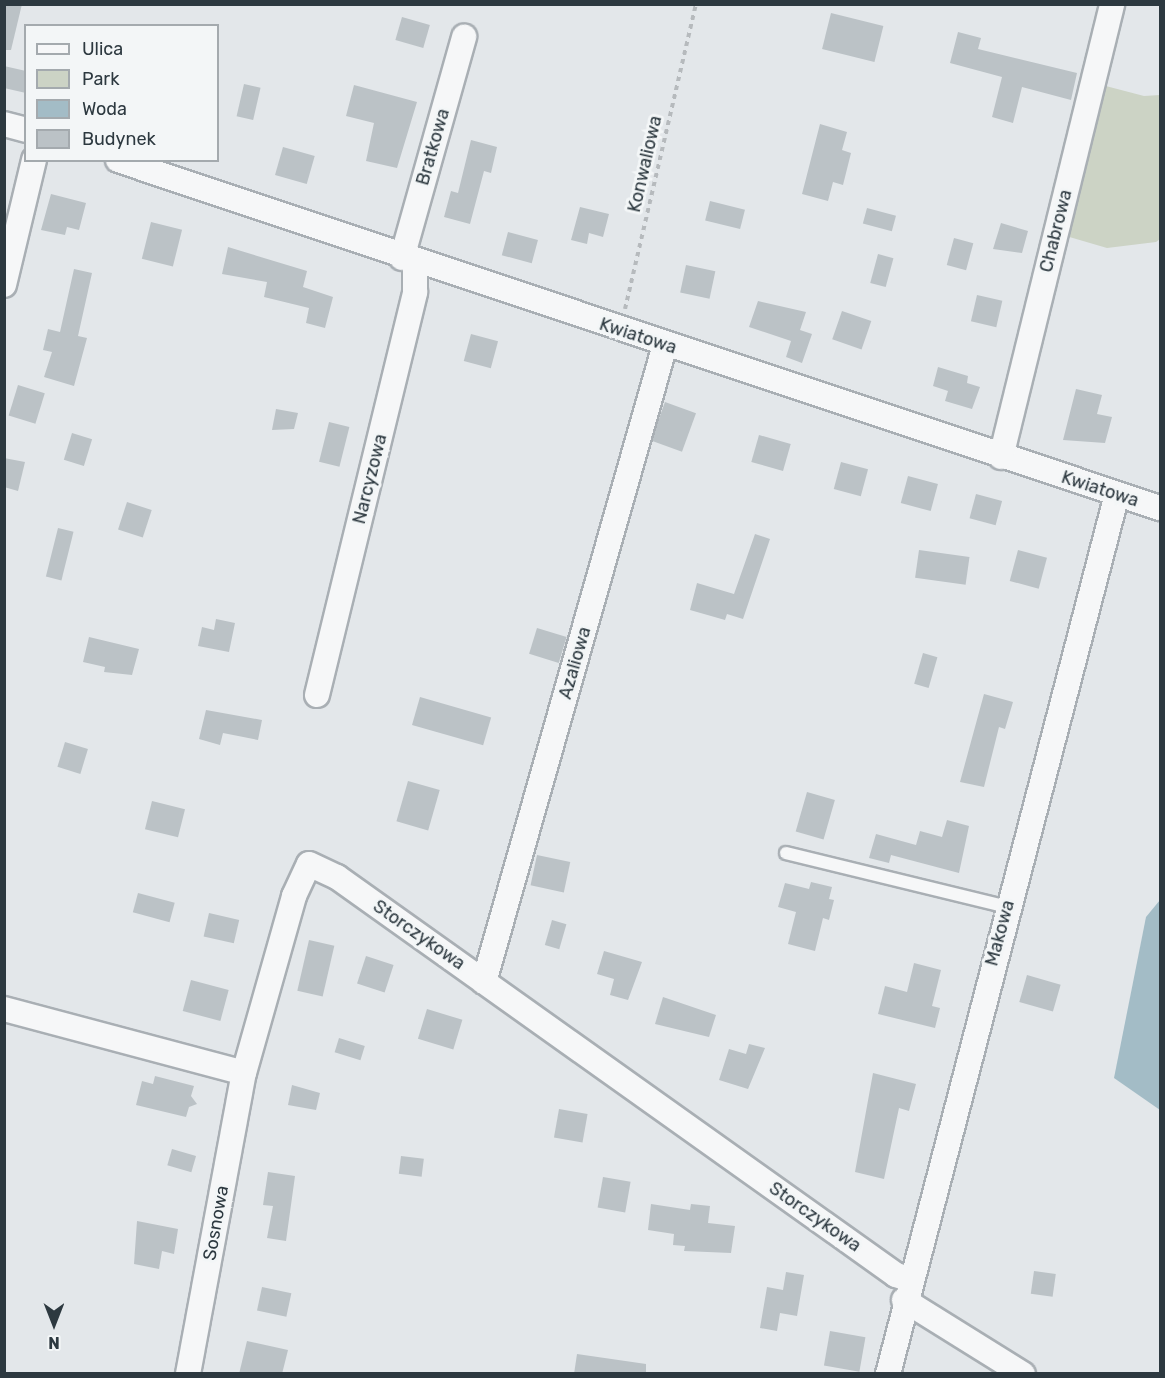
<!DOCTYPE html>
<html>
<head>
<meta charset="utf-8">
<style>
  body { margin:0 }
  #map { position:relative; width:1165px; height:1378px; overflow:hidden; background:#e3e7ea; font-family:Rubik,sans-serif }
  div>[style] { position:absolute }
  .green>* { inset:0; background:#ccd3c5 }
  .water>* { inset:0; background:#a3bcc6 }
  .building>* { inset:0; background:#bbc2c6; transform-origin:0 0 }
  .path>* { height:4px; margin-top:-2px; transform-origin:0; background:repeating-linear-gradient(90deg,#b6babd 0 4.5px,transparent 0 9px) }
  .roads { filter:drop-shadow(2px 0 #a9afb4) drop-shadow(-2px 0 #a9afb4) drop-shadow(0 2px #a9afb4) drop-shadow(0 -2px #a9afb4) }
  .service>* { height:12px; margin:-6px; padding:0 6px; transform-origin:6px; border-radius:6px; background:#f6f7f8 }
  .minor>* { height:24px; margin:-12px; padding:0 12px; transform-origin:12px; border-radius:12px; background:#f6f7f8 }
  span { translate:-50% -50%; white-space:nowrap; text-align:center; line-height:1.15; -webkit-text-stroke:6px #f3f6f7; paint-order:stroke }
  .street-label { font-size:18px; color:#2d3940 }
  .frame { position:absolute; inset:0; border:6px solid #2d3940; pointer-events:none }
  .legend { position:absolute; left:24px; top:24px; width:195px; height:138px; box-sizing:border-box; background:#f3f6f7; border:2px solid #a4aaae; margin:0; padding:8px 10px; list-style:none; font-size:18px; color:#2d3940 }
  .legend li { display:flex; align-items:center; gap:12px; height:30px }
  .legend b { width:30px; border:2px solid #a4aaae }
  .north { position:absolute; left:24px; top:1294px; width:60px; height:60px; -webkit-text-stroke:4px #f3f6f7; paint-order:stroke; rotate:180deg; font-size:16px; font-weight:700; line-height:24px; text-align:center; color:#2d3940 }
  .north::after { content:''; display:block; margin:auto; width:21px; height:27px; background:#2d3940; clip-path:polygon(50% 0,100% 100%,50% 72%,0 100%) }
</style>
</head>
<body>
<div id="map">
  <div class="green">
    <i style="clip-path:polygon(1102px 85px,1144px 96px,1160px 95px,1160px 239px,1156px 242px,1107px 248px,1066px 236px)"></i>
  </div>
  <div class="water">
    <i style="clip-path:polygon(1160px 900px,1160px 1110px,1114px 1078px,1146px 917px)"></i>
  </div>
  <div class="building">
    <i style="clip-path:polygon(4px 4px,22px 4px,11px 50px,4px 50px)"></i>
    <i style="left:831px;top:13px;width:54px;height:37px;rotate:14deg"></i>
    <i style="left:402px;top:17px;width:29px;height:24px;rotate:16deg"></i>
    <i style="clip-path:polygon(958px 32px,981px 38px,978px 49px,1077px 73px,1071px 100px,1022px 87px,1013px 123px,992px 117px,1002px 77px,950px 63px)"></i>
    <i style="clip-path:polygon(4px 66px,26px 71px,26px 93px,4px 88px)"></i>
    <i style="left:244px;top:84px;width:17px;height:33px;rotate:13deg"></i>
    <i style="clip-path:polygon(354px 85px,417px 102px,397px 168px,366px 161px,374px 123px,346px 116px)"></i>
    <i style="clip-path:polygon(820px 124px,847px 132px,842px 150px,851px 153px,843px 185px,833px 182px,828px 201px,802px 194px)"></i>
    <i style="clip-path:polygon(471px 140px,497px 147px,491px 173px,484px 171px,470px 224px,444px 217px,451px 191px,458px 193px)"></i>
    <i style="left:283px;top:147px;width:33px;height:29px;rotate:16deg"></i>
    <i style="clip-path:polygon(51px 194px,86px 203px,79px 230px,67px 227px,65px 235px,41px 230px)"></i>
    <i style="left:710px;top:201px;width:36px;height:20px;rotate:14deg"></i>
    <i style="clip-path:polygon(580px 207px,609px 214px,603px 237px,589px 233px,587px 244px,571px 240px)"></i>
    <i style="left:867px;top:208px;width:30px;height:16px;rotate:15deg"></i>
    <i style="left:151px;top:222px;width:32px;height:38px;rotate:14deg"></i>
    <i style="clip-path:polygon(1001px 223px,1028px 231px,1022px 253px,993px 249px)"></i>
    <i style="left:508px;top:232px;width:31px;height:24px;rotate:15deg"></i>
    <i style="left:954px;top:238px;width:20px;height:28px;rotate:15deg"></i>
    <i style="clip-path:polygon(228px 247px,307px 271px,303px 287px,333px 297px,325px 328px,306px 323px,309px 308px,264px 297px,267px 282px,222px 274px)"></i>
    <i style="left:878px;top:254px;width:16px;height:30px;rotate:15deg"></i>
    <i style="left:686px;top:265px;width:30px;height:28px;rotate:12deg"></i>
    <i style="clip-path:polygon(74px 269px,92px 273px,78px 336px,87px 338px,74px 386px,44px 377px,52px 352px,43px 350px,48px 329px,60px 332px)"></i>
    <i style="left:977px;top:295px;width:26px;height:27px;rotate:13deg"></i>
    <i style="clip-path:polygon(758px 301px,806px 312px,800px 330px,812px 334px,802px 363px,786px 357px,791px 341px,749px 327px)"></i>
    <i style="left:842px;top:311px;width:31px;height:30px;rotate:19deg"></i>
    <i style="left:471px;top:334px;width:28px;height:28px;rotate:15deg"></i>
    <i style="clip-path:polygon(938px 367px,968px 376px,967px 383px,980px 387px,972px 409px,945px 401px,948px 391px,933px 386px)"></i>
    <i style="left:18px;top:385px;width:28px;height:32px;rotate:17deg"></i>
    <i style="clip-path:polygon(1076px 389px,1102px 395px,1097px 414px,1112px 417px,1105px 443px,1063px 440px)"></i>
    <i style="left:665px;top:402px;width:33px;height:41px;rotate:20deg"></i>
    <i style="clip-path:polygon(276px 409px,298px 413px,294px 429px,272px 430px)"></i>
    <i style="left:329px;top:422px;width:21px;height:41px;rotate:14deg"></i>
    <i style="left:72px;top:433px;width:21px;height:28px;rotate:17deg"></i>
    <i style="left:759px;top:435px;width:33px;height:28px;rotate:16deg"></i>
    <i style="clip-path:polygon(4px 458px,25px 462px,18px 491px,4px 487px)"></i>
    <i style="left:841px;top:462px;width:28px;height:28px;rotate:15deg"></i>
    <i style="left:908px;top:476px;width:31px;height:28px;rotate:15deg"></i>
    <i style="left:976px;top:494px;width:27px;height:25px;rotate:15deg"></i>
    <i style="left:127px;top:502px;width:26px;height:29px;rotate:18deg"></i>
    <i style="left:58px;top:528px;width:16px;height:50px;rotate:14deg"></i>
    <i style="clip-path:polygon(755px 534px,770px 539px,743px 619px,727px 614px,725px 620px,690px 610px,697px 583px,734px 594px)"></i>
    <i style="left:919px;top:550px;width:51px;height:28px;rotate:8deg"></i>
    <i style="left:1018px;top:550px;width:30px;height:32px;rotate:15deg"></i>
    <i style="clip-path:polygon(216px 619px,235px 623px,229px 652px,198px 646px,202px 627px,214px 630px)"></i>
    <i style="left:537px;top:628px;width:31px;height:27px;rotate:17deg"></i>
    <i style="clip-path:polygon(89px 637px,139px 649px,132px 675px,104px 672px,105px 667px,83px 662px)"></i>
    <i style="left:923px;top:653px;width:15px;height:32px;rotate:16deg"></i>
    <i style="clip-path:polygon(984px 694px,1013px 702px,1005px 729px,999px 727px,984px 787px,960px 782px)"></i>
    <i style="left:420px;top:697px;width:74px;height:29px;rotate:16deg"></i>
    <i style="clip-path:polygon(206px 710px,262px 720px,258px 740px,223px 733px,220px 745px,199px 739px)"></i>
    <i style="left:65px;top:742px;width:24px;height:26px;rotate:17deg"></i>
    <i style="left:408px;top:781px;width:33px;height:42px;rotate:16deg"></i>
    <i style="left:807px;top:792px;width:29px;height:41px;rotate:16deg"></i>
    <i style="left:152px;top:801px;width:34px;height:29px;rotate:14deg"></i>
    <i style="clip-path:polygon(947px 820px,969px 826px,959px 873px,891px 855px,889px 863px,869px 858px,876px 834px,916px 845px,920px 831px,942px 837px)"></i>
    <i style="left:537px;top:855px;width:34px;height:31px;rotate:12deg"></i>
    <i style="clip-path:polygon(811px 882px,832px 887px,829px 899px,834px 900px,829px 920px,823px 918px,815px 951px,788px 944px,796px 912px,778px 907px,785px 883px,809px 889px)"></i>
    <i style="left:138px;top:893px;width:38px;height:20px;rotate:15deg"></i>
    <i style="left:209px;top:913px;width:31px;height:24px;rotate:13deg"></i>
    <i style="left:552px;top:920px;width:15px;height:26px;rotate:16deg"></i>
    <i style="left:309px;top:940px;width:26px;height:52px;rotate:13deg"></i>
    <i style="clip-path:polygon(604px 951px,642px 962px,628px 1000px,610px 995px,614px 979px,597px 974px)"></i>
    <i style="left:366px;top:956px;width:29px;height:29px;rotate:18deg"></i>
    <i style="clip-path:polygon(914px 963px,941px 970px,932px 1006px,940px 1008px,935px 1028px,878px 1014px,885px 986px,907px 992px)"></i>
    <i style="left:1027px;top:975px;width:35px;height:28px;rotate:16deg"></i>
    <i style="left:191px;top:980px;width:39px;height:32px;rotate:15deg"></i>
    <i style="clip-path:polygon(663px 997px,716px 1015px,709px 1037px,655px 1024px)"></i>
    <i style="left:427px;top:1009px;width:37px;height:31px;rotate:17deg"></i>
    <i style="left:339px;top:1038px;width:27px;height:15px;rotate:17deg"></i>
    <i style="clip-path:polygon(749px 1044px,765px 1048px,748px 1089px,719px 1080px,729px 1049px,746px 1054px)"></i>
    <i style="clip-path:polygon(873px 1073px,916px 1084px,909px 1111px,899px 1108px,884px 1179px,855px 1172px)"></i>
    <i style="clip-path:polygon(155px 1076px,194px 1086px,191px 1096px,197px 1104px,189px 1107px,186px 1117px,136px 1105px,142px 1081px,153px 1084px)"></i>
    <i style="clip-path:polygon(292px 1085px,320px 1093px,316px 1110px,288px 1105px)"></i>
    <i style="left:559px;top:1109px;width:29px;height:29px;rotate:10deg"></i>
    <i style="left:172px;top:1149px;width:25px;height:17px;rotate:16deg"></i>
    <i style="left:401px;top:1156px;width:23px;height:18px;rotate:7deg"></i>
    <i style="clip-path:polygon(268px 1172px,295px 1176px,286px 1241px,267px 1238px,273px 1206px,263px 1205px)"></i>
    <i style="left:603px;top:1177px;width:28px;height:31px;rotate:10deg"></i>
    <i style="clip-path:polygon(651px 1204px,690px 1210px,691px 1204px,710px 1206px,708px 1223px,735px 1226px,731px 1253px,684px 1251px,685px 1246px,673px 1245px,674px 1234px,648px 1230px)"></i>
    <i style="clip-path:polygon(137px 1221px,178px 1229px,174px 1254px,162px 1251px,159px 1269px,134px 1264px)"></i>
    <i style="left:1034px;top:1271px;width:22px;height:23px;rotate:8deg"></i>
    <i style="clip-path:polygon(786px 1272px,804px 1275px,797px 1316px,780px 1313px,777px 1331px,760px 1328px,767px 1287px,783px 1290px)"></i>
    <i style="left:262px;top:1287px;width:30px;height:24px;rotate:12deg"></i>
    <i style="left:830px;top:1331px;width:36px;height:35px;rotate:10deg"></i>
    <i style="clip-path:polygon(247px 1341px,288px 1350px,282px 1374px,239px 1374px)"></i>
    <i style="clip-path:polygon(577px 1354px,646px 1364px,646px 1374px,574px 1374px)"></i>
  </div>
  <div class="path">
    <i style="left:625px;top:309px;width:313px;rotate:-76.9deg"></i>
  </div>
  <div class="roads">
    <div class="service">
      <i style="left:786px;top:853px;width:228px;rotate:13.7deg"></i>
    </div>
    <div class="minor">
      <i style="left:4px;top:124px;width:23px;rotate:15deg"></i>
      <i style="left:118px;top:160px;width:1099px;rotate:18.47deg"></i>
      <i style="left:402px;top:258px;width:230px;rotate:-74.3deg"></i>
      <i style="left:4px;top:285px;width:129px;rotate:-76.5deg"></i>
      <i style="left:1001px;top:457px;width:466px;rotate:-76.2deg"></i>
      <i style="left:317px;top:695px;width:415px;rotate:-76.3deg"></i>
      <i style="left:415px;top:292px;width:30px;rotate:-90deg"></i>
      <i style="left:484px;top:982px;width:662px;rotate:-74.14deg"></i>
      <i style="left:4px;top:1009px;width:248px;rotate:14.9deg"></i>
      <i style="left:904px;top:1300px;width:140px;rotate:31.9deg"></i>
      <i style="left:188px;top:1374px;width:306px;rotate:-79.5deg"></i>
      <i style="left:244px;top:1073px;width:184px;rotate:-74.2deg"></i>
      <i style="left:294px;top:896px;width:35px;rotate:-65deg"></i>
      <i style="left:309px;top:864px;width:31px;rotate:25deg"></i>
      <i style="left:337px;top:877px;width:686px;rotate:35.45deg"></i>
      <i style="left:896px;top:1275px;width:13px;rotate:18deg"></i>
      <i style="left:888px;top:1374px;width:909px;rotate:-75.41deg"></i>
    </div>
  </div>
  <div class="street-label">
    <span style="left:433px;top:147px;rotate:-74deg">Bratkowa</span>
    <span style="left:645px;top:164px;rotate:-77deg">Konwaliowa</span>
    <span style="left:1056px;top:231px;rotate:-76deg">Chabrowa</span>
    <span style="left:638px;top:336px;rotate:18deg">Kwiatowa</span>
    <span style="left:370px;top:479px;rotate:-76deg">Narcyzowa</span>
    <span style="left:1100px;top:489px;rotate:18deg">Kwiatowa</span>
    <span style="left:575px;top:663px;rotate:-74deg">Azaliowa</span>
    <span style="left:1000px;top:933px;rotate:-75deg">Makowa</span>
    <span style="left:419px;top:935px;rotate:35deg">Storczykowa</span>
    <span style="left:815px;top:1217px;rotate:35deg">Storczykowa</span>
    <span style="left:216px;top:1223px;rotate:-80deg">Sosnowa</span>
  </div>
  <div class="frame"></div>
  <ul class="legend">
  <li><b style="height:8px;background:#f6f7f8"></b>Ulica</li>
  <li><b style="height:16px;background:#ccd3c5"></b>Park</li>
  <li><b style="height:16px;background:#a3bcc6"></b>Woda</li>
  <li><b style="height:16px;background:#bbc2c6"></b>Budynek</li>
  </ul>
  <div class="north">N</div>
</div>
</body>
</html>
